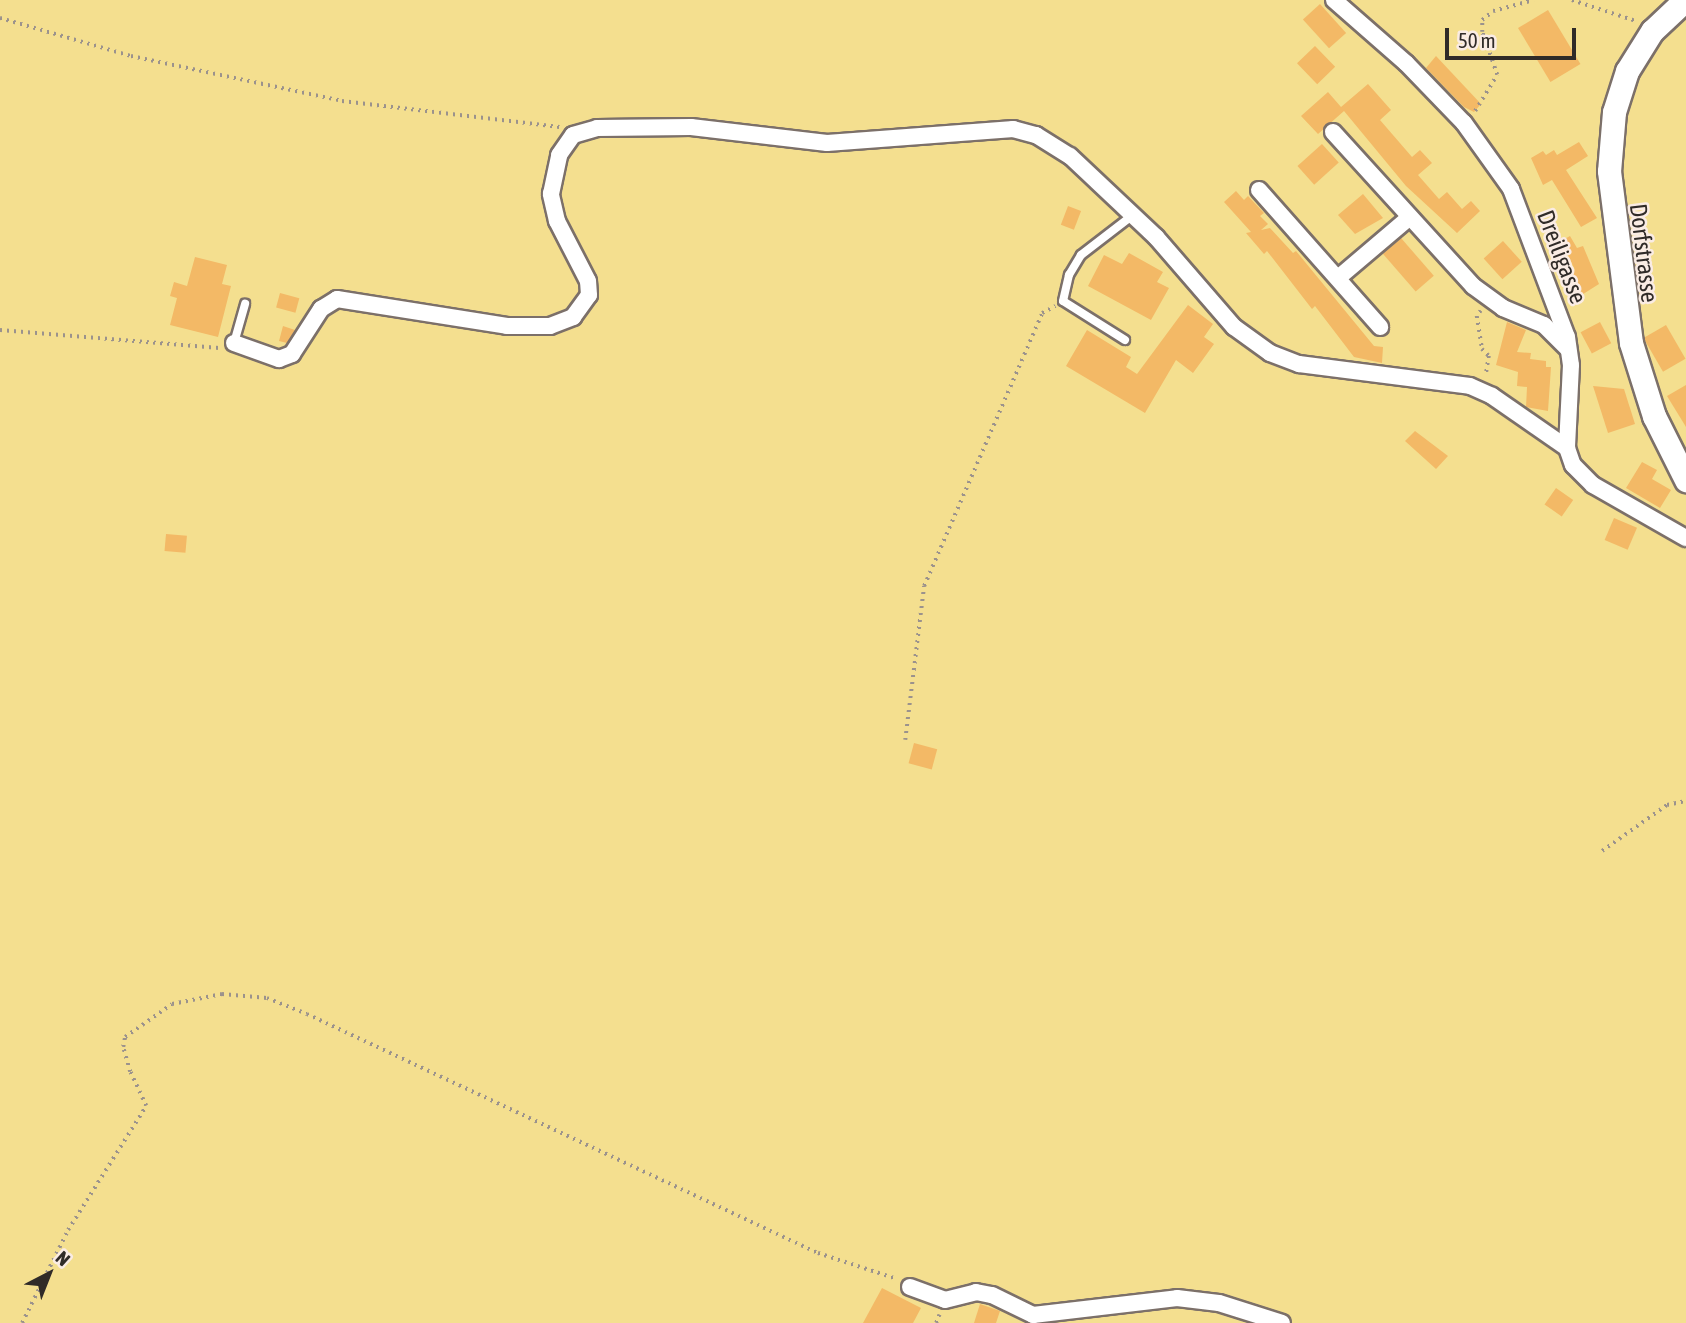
<!DOCTYPE html>
<html>
<head>
<meta charset="utf-8">
<style>
  body { margin:0 }
  #map { position:relative; width:1686px; height:1323px; overflow:hidden; background:#faece4; font-family:"Asap Condensed",sans-serif }
  div>[style] { position:absolute }
  .green>* { inset:0; background:#f4df8f; transform-origin:0 0 }
  .building>* { inset:0; background:#f3b966; transform-origin:0 0 }
  .path>* { height:3.5px; margin-top:-1.75px; transform-origin:0; background:repeating-linear-gradient(90deg,#9b928c 0 2px,transparent 0 7px) }
  .roads { filter:drop-shadow(2px 0 #7c7069) drop-shadow(-2px 0 #7c7069) drop-shadow(0 2px #7c7069) drop-shadow(0 -2px #7c7069) }
  .lane>* { height:8px; margin:-4px; padding:0 4px; transform-origin:4px; border-radius:4px; background:#fff }
  .street>* { height:16px; margin:-8px; padding:0 8px; transform-origin:8px; border-radius:8px; background:#fff }
  .secondary>* { height:23px; margin:-11.5px; padding:0 11.5px; transform-origin:11.5px; border-radius:11.5px; background:#fff }
  span { translate:-50% -50%; white-space:nowrap; text-align:center; line-height:1.15; -webkit-text-stroke:5px #faece4; paint-order:stroke }
  .street-label { font-size:24px; color:#302b28 }
  .north { position:absolute; left:14px; top:1239px; width:70px; height:70px; -webkit-text-stroke:5px #faece4; paint-order:stroke; rotate:42deg; font-size:19px; font-weight:700; line-height:28px; text-align:center; color:#302b28 }
  .north::after { content:''; display:block; margin:auto; width:24px; height:32px; background:#302b28; clip-path:polygon(50% 0,100% 100%,50% 72%,0 100%) }
  .scale { position:absolute; left:1445px; top:28px; width:131px; height:32px; box-sizing:border-box; border:4px solid #302b28; border-top:0; padding-left:9px; font-size:21px; line-height:24px; white-space:nowrap; color:#302b28; -webkit-text-stroke:5px #faece4; paint-order:stroke }
</style>
</head>
<body>
<div id="map">
  <div class="green">
    <i style="left:0;top:0;width:1686px;height:1323px"></i>
  </div>
  <div class="building">
    <i style="left:1320px;top:4px;width:39px;height:23px;rotate:48deg"></i>
    <i style="left:1548px;top:10px;width:63px;height:35px;rotate:59deg"></i>
    <i style="left:1315px;top:46px;width:29px;height:25px;rotate:46deg"></i>
    <i style="clip-path:polygon(1436px 56px,1481px 104px,1474px 112px,1464px 107px,1426px 68px)"></i>
    <i style="clip-path:polygon(1368px 84px,1391px 110px,1380px 120px,1412px 157px,1420px 150px,1432px 163px,1418px 175px,1439px 199px,1447px 192px,1462px 209px,1471px 201px,1480px 211px,1457px 233px,1406px 186px,1344px 111px,1318px 134px,1301px 116px,1328px 92px,1341px 107px)"></i>
    <i style="clip-path:polygon(1579px 142px,1588px 156px,1566px 170px,1597px 218px,1581px 227px,1552px 180px,1543px 185px,1531px 158px,1543px 151px,1546px 155px,1554px 150px,1557px 155px)"></i>
    <i style="left:1322px;top:144px;width:25px;height:33px;rotate:48deg"></i>
    <i style="clip-path:polygon(1236px 191px,1244px 200px,1248px 196px,1264px 213px,1260px 216px,1268px 224px,1261px 230px,1270px 228px,1293px 253px,1296px 251px,1374px 346px,1383px 347px,1382px 363px,1354px 357px,1315px 306px,1312px 309px,1267px 251px,1264px 254px,1246px 233px,1251px 232px,1224px 202px)"></i>
    <i style="clip-path:polygon(1363px 194px,1383px 218px,1355px 234px,1338px 215px)"></i>
    <i style="left:1068px;top:206px;width:14px;height:20px;rotate:21deg"></i>
    <i style="clip-path:polygon(1570px 236px,1577px 248px,1583px 246px,1599px 284px,1580px 296px,1568px 275px,1575px 270px,1561px 241px)"></i>
    <i style="left:1401px;top:238px;width:50px;height:24px;rotate:49deg"></i>
    <i style="left:1503px;top:241px;width:28px;height:26px;rotate:48deg"></i>
    <i style="clip-path:polygon(1129px 253px,1163px 272px,1157px 282px,1169px 288px,1151px 320px,1088px 286px,1104px 255px,1122px 264px)"></i>
    <i style="clip-path:polygon(195px 257px,227px 265px,222px 284px,231px 286px,218px 337px,170px 325px,177px 298px,170px 296px,174px 282px,187px 286px)"></i>
    <i style="left:280px;top:293px;width:20px;height:15px;rotate:15deg"></i>
    <i style="clip-path:polygon(1188px 305px,1213px 324px,1204px 337px,1214px 344px,1193px 373px,1176px 360px,1145px 413px,1066px 366px,1087px 330px,1131px 357px,1126px 367px,1137px 374px)"></i>
    <i style="clip-path:polygon(1507px 322px,1526px 330px,1517px 352px,1531px 353px,1530px 359px,1546px 361px,1546px 367px,1551px 367px,1548px 411px,1526px 407px,1527px 387px,1517px 386px,1518px 372px,1496px 365px)"></i>
    <i style="left:1600px;top:322px;width:24px;height:22px;rotate:62deg"></i>
    <i style="left:1666px;top:325px;width:39px;height:26px;rotate:60deg"></i>
    <i style="clip-path:polygon(283px 326px,295px 330px,287px 343px,279px 341px)"></i>
    <i style="clip-path:polygon(1686px 385px,1686px 427px,1667px 396px)"></i>
    <i style="clip-path:polygon(1593px 386px,1624px 389px,1635px 424px,1608px 433px)"></i>
    <i style="clip-path:polygon(1415px 431px,1448px 456px,1436px 469px,1405px 441px)"></i>
    <i style="clip-path:polygon(1642px 462px,1657px 470px,1652px 479px,1671px 490px,1660px 508px,1626px 488px)"></i>
    <i style="left:1556px;top:488px;width:21px;height:20px;rotate:35deg"></i>
    <i style="left:1614px;top:518px;width:25px;height:24px;rotate:23deg"></i>
    <i style="left:166px;top:534px;width:21px;height:17px;rotate:5deg"></i>
    <i style="left:914px;top:743px;width:24px;height:21px;rotate:15deg"></i>
    <i style="clip-path:polygon(882px 1288px,921px 1308px,913px 1323px,863px 1323px)"></i>
    <i style="clip-path:polygon(980px 1304px,1000px 1311px,996px 1323px,974px 1323px)"></i>
  </div>
  <div class="path">
    <i style="left:1572px;top:0;width:67px;rotate:18.2deg"></i>
    <i style="left:0;top:18px;width:136px;rotate:16.2deg"></i>
    <i style="left:131px;top:56px;width:216px;rotate:12deg"></i>
    <i style="left:342px;top:101px;width:219px;rotate:6.8deg"></i>
    <i style="left:1475px;top:111px;width:42px;rotate:-58.6deg"></i>
    <i style="left:1497px;top:75px;width:46px;rotate:-109.2deg"></i>
    <i style="left:1482px;top:32px;width:12px;rotate:-90deg"></i>
    <i style="left:1482px;top:20px;width:14px;rotate:-39deg"></i>
    <i style="left:1493px;top:11px;width:42px;rotate:-15deg"></i>
    <i style="left:1481px;top:311px;width:6px;rotate:129deg"></i>
    <i style="left:1477px;top:316px;width:33px;rotate:81deg"></i>
    <i style="left:1482px;top:349px;width:10px;rotate:45deg"></i>
    <i style="left:1489px;top:356px;width:19px;rotate:99deg"></i>
    <i style="left:0;top:330px;width:220px;rotate:4.7deg"></i>
    <i style="left:905px;top:740px;width:155px;rotate:-83deg"></i>
    <i style="left:924px;top:586px;width:297px;rotate:-66.6deg"></i>
    <i style="left:1042px;top:313px;width:15px;rotate:-28deg"></i>
    <i style="left:1602px;top:851px;width:80px;rotate:-35.3deg"></i>
    <i style="left:1667px;top:805px;width:19px;rotate:-12deg"></i>
    <i style="left:22px;top:1323px;width:104px;rotate:-63.7deg"></i>
    <i style="left:68px;top:1230px;width:146px;rotate:-57.8deg"></i>
    <i style="left:146px;top:1106px;width:38px;rotate:-115deg"></i>
    <i style="left:130px;top:1072px;width:26px;rotate:-106deg"></i>
    <i style="left:123px;top:1047px;width:10px;rotate:-79deg"></i>
    <i style="left:125px;top:1037px;width:57px;rotate:-35.1deg"></i>
    <i style="left:172px;top:1004px;width:51px;rotate:-11.3deg"></i>
    <i style="left:222px;top:994px;width:45px;rotate:5.1deg"></i>
    <i style="left:267px;top:998px;width:43px;rotate:21.8deg"></i>
    <i style="left:307px;top:1014px;width:564px;rotate:25.07deg"></i>
    <i style="left:818px;top:1253px;width:83px;rotate:18.2deg"></i>
    <i style="left:936px;top:1323px;width:9px;rotate:-69deg"></i>
  </div>
  <div class="roads">
    <div class="lane">
      <i style="left:1125px;top:340px;width:73px;rotate:-147.8deg"></i>
      <i style="left:1063px;top:301px;width:27px;rotate:-77deg"></i>
      <i style="left:1069px;top:275px;width:23px;rotate:-59deg"></i>
      <i style="left:1081px;top:255px;width:66px;rotate:-37.6deg"></i>
      <i style="left:234px;top:343px;width:41px;rotate:-74.2deg"></i>
    </div>
    <div class="street">
      <i style="left:1334px;top:0;width:96px;rotate:41.2deg"></i>
      <i style="left:1406px;top:63px;width:83px;rotate:46deg"></i>
      <i style="left:1464px;top:123px;width:81px;rotate:54.5deg"></i>
      <i style="left:1511px;top:189px;width:158px;rotate:69.3deg"></i>
      <i style="left:1567px;top:337px;width:28px;rotate:82deg"></i>
      <i style="left:1571px;top:365px;width:83px;rotate:92.8deg"></i>
      <i style="left:1567px;top:448px;width:18px;rotate:71deg"></i>
      <i style="left:1573px;top:465px;width:28px;rotate:45deg"></i>
      <i style="left:1593px;top:485px;width:107px;rotate:29.7deg"></i>
      <i style="left:1333px;top:132px;width:208px;rotate:47.7deg"></i>
      <i style="left:1473px;top:286px;width:37px;rotate:36deg"></i>
      <i style="left:1503px;top:308px;width:44px;rotate:22.5deg"></i>
      <i style="left:1544px;top:325px;width:33px;rotate:45deg"></i>
      <i style="left:1259px;top:190px;width:183px;rotate:48.5deg"></i>
      <i style="left:1338px;top:278px;width:94px;rotate:-40.3deg"></i>
      <i style="left:234px;top:343px;width:48px;rotate:19.6deg"></i>
      <i style="left:279px;top:359px;width:14px;rotate:-21deg"></i>
      <i style="left:292px;top:354px;width:54px;rotate:-57.2deg"></i>
      <i style="left:321px;top:309px;width:19px;rotate:-32deg"></i>
      <i style="left:337px;top:299px;width:172px;rotate:9deg"></i>
      <i style="left:507px;top:326px;width:43px"></i>
      <i style="left:550px;top:326px;width:25px;rotate:-21deg"></i>
      <i style="left:573px;top:317px;width:27px;rotate:-54deg"></i>
      <i style="left:589px;top:295px;width:14px;rotate:-94deg"></i>
      <i style="left:588px;top:281px;width:68px;rotate:-117.3deg"></i>
      <i style="left:557px;top:221px;width:28px;rotate:-103deg"></i>
      <i style="left:551px;top:194px;width:40px;rotate:-78deg"></i>
      <i style="left:559px;top:155px;width:24px;rotate:-55deg"></i>
      <i style="left:573px;top:135px;width:25px;rotate:-16deg"></i>
      <i style="left:597px;top:128px;width:94px;rotate:-0.6deg"></i>
      <i style="left:691px;top:127px;width:137px;rotate:6.7deg"></i>
      <i style="left:827px;top:143px;width:187px;rotate:-4.3deg"></i>
      <i style="left:1013px;top:129px;width:24px;rotate:15deg"></i>
      <i style="left:1036px;top:135px;width:40px;rotate:32deg"></i>
      <i style="left:1070px;top:156px;width:118px;rotate:43.3deg"></i>
      <i style="left:1156px;top:237px;width:119px;rotate:49.1deg"></i>
      <i style="left:1234px;top:327px;width:44px;rotate:35.8deg"></i>
      <i style="left:1270px;top:353px;width:31px;rotate:21deg"></i>
      <i style="left:1299px;top:364px;width:172px;rotate:7.3deg"></i>
      <i style="left:1470px;top:386px;width:24px;rotate:24deg"></i>
      <i style="left:1492px;top:396px;width:91px;rotate:34.7deg"></i>
      <i style="left:910px;top:1287px;width:37px;rotate:20deg"></i>
      <i style="left:945px;top:1300px;width:32px;rotate:-14deg"></i>
      <i style="left:976px;top:1292px;width:16px;rotate:11deg"></i>
      <i style="left:992px;top:1295px;width:46px;rotate:26deg"></i>
      <i style="left:1033px;top:1315px;width:145px;rotate:-6.7deg"></i>
      <i style="left:1177px;top:1298px;width:42px;rotate:6.8deg"></i>
      <i style="left:1219px;top:1303px;width:66px;rotate:17.6deg"></i>
    </div>
    <div class="secondary">
      <i style="left:1685px;top:0;width:45px;rotate:136.8deg"></i>
      <i style="left:1652px;top:31px;width:47px;rotate:122deg"></i>
      <i style="left:1627px;top:71px;width:43px;rotate:107.6deg"></i>
      <i style="left:1614px;top:112px;width:59px;rotate:94.8deg"></i>
      <i style="left:1609px;top:171px;width:173px;rotate:82.7deg"></i>
      <i style="left:1631px;top:343px;width:77px;rotate:72.5deg"></i>
      <i style="left:1654px;top:416px;width:72px;rotate:63.4deg"></i>
    </div>
  </div>
  <div class="street-label">
    <span style="left:1644px;top:253px;rotate:83deg">Dorfstrasse</span>
    <span style="left:1562px;top:257px;rotate:69deg">Dreiligasse</span>
  </div>
  <div class="north">N</div>
  <div class="scale">50 m</div>
</div>
</body>
</html>
